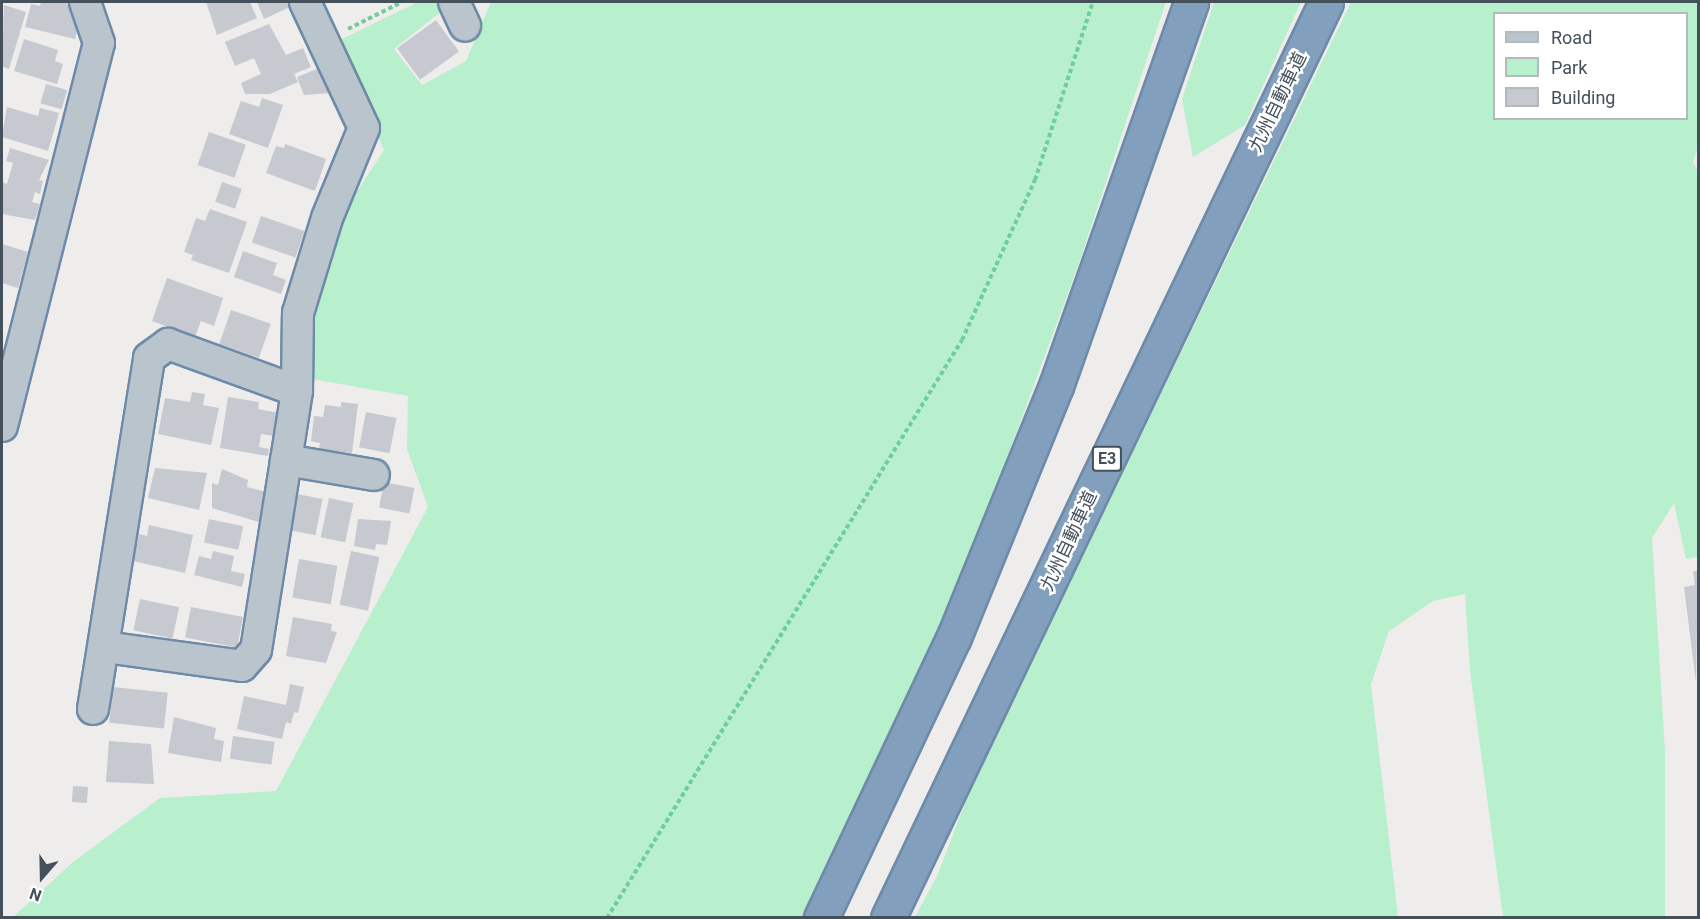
<!DOCTYPE html>
<html>
<head>
<meta charset="utf-8">
<style>
  body { margin:0 }
  #map { position:relative; width:1700px; height:919px; overflow:hidden; background:#efecec; font-family:Roboto,"Noto Sans JP",sans-serif }
  div>[style] { position:absolute }
  .green>* { inset:0; background:#b8efcc }
  .building>* { inset:0; background:#c6c9cf; transform-origin:0 0 }
  .path>* { height:4px; margin-top:-2px; transform-origin:0; background:repeating-linear-gradient(90deg,#6fce9d 0 4.5px,transparent 0 7.5px) }
  .roads { filter:drop-shadow(2px 0 #6d8ba9) drop-shadow(-2px 0 #6d8ba9) drop-shadow(0 2px #6d8ba9) drop-shadow(0 -2px #6d8ba9) }
  .minor>* { height:30px; margin:-15px; padding:0 15px; transform-origin:15px; border-radius:15px; background:#bac4cc }
  .motorway>* { height:33px; margin:-16.5px; padding:0 16.5px; transform-origin:16.5px; border-radius:16.5px; background:#82a0bd }
  span { translate:-50% -50%; white-space:nowrap; text-align:center; line-height:1.15; -webkit-text-stroke:5px #fff; paint-order:stroke }
  .shield-label span { padding:2px 4px; background:#fff; border:2px solid; border-radius:4px; -webkit-text-stroke-width:0 }
  .shield-label { font-size:16px; color:#44505a; font-weight:700 }
  .street-label { font-size:18px; color:#44505a }
  .frame { position:absolute; inset:0; border:3px solid #44505a; pointer-events:none }
  .legend { position:absolute; left:1493px; top:12px; width:195px; height:108px; box-sizing:border-box; background:#fff; border:2px solid #b4b9bd; margin:0; padding:8px 10px; list-style:none; font-size:18px; color:#44505a }
  .legend li { display:flex; align-items:center; gap:12px; height:30px }
  .legend b { width:30px; border:2px solid #b4b9bd }
  .north { position:absolute; left:12px; top:847px; width:60px; height:60px; -webkit-text-stroke:4px #fff; paint-order:stroke; rotate:200deg; font-size:16px; font-weight:700; line-height:24px; text-align:center; color:#44505a }
  .north::after { content:''; display:block; margin:auto; width:21px; height:27px; background:#44505a; clip-path:polygon(50% 0,100% 100%,50% 72%,0 100%) }
</style>
</head>
<body>
<div id="map">
  <div class="green">
    <i style="clip-path:polygon(418px 2px,439px 2px,443px 10px,394px 49px,422px 85px,466px 61px,491px 2px,1166px 2px,1078px 266px,951px 609px,802px 917px,12px 918px,73px 862px,160px 798px,276px 791px,428px 507px,407px 449px,408px 396px,312px 379px,310px 308px,343px 213px,384px 150px,336px 42px)"></i>
    <i style="clip-path:polygon(1214px 2px,1301px 2px,1245px 125px,1193px 157px,1182px 99px)"></i>
    <i style="clip-path:polygon(evenodd,1351px 2px,1698px 2px,1698px 147px,1693px 162px,1698px 172px,1698px 557px,1686px 559px,1674px 503px,1652px 538px,1665px 752px,1665px 917px,1503px 917px,1470px 671px,1465px 594px,1433px 601px,1389px 631px,1371px 684px,1398px 917px,915px 917px,938px 874px,974px 779px,1351px 2px,1494px 14px,1686px 14px,1686px 118px,1494px 118px,1494px 14px)"></i>
  </div>
  <div class="building">
    <i style="clip-path:polygon(41px 2px,69px 2px,78px 27px,75px 39px,25px 27px,31px 4px,40px 6px)"></i>
    <i style="clip-path:polygon(206px 2px,250px 2px,257px 18px,217px 35px)"></i>
    <i style="clip-path:polygon(257px 2px,287px 2px,290px 7px,264px 19px)"></i>
    <i style="clip-path:polygon(4px 5px,26px 12px,9px 69px,2px 66px)"></i>
    <i style="left:436px;top:20px;width:39px;height:48px;rotate:54deg"></i>
    <i style="clip-path:polygon(269px 24px,286px 55px,303px 48px,311px 67px,294px 74px,298px 82px,270px 94px,245px 94px,241px 83px,261px 74px,254px 58px,235px 66px,225px 42px)"></i>
    <i style="clip-path:polygon(24px 39px,58px 50px,55px 61px,63px 64px,57px 84px,14px 71px)"></i>
    <i style="clip-path:polygon(319px 68px,331px 93px,304px 95px,297px 77px)"></i>
    <i style="left:46px;top:84px;width:22px;height:20px;rotate:16deg"></i>
    <i style="clip-path:polygon(262px 98px,283px 105px,268px 148px,229px 134px,241px 101px,259px 107px)"></i>
    <i style="clip-path:polygon(7px 107px,38px 116px,40px 108px,59px 113px,48px 151px,2px 137px)"></i>
    <i style="left:209px;top:132px;width:39px;height:35px;rotate:19deg"></i>
    <i style="clip-path:polygon(285px 144px,326px 159px,315px 191px,266px 173px,276px 146px,284px 148px)"></i>
    <i style="clip-path:polygon(10px 148px,49px 160px,39px 180px,43px 181px,40px 194px,35px 192px,32px 202px,40px 204px,35px 220px,2px 214px,2px 182px,7px 184px,13px 163px,6px 161px)"></i>
    <i style="left:222px;top:182px;width:21px;height:21px;rotate:19deg"></i>
    <i style="clip-path:polygon(210px 209px,247px 222px,229px 273px,191px 260px,193px 255px,184px 252px,196px 218px,205px 221px)"></i>
    <i style="left:261px;top:216px;width:46px;height:28px;rotate:19deg"></i>
    <i style="clip-path:polygon(2px 244px,28px 252px,18px 288px,2px 283px)"></i>
    <i style="clip-path:polygon(243px 251px,277px 263px,273px 275px,286px 280px,281px 294px,234px 277px)"></i>
    <i style="clip-path:polygon(167px 278px,223px 298px,214px 326px,201px 321px,195px 337px,152px 321px)"></i>
    <i style="left:231px;top:310px;width:42px;height:36px;rotate:19deg"></i>
    <i style="clip-path:polygon(192px 392px,205px 394px,203px 405px,219px 408px,211px 445px,158px 434px,165px 398px,190px 402px)"></i>
    <i style="clip-path:polygon(228px 397px,259px 402px,258px 409px,279px 413px,275px 436px,261px 434px,259px 447px,269px 449px,268px 456px,220px 448px)"></i>
    <i style="clip-path:polygon(341px 402px,358px 404px,352px 453px,319px 449px,320px 443px,311px 441px,314px 416px,323px 417px,325px 405px,341px 407px)"></i>
    <i style="left:366px;top:412px;width:31px;height:36px;rotate:11deg"></i>
    <i style="clip-path:polygon(155px 468px,207px 473px,199px 510px,148px 498px)"></i>
    <i style="clip-path:polygon(222px 469px,248px 480px,247px 487px,270px 493px,262px 523px,212px 508px,212px 483px,218px 485px)"></i>
    <i style="left:384px;top:482px;width:31px;height:26px;rotate:11deg"></i>
    <i style="left:297px;top:494px;width:26px;height:37px;rotate:11deg"></i>
    <i style="left:329px;top:498px;width:25px;height:40px;rotate:12deg"></i>
    <i style="left:209px;top:519px;width:35px;height:24px;rotate:12deg"></i>
    <i style="clip-path:polygon(358px 519px,391px 521px,387px 545px,376px 544px,375px 550px,354px 546px)"></i>
    <i style="clip-path:polygon(149px 525px,193px 535px,185px 573px,133px 561px,139px 534px,147px 536px)"></i>
    <i style="clip-path:polygon(213px 551px,234px 556px,231px 571px,245px 574px,242px 587px,194px 575px,199px 556px,211px 559px)"></i>
    <i style="left:351px;top:551px;width:29px;height:55px;rotate:12deg"></i>
    <i style="left:299px;top:559px;width:39px;height:39px;rotate:10deg"></i>
    <i style="clip-path:polygon(1693px 571px,1698px 571px,1696px 682px,1684px 587px,1695px 585px)"></i>
    <i style="left:140px;top:599px;width:40px;height:32px;rotate:12deg"></i>
    <i style="left:191px;top:607px;width:53px;height:31px;rotate:11deg"></i>
    <i style="clip-path:polygon(293px 617px,332px 624px,331px 631px,337px 632px,326px 663px,286px 656px)"></i>
    <i style="clip-path:polygon(290px 684px,304px 687px,298px 713px,294px 712px,291px 724px,286px 722px,282px 739px,237px 729px,244px 696px,286px 705px)"></i>
    <i style="left:113px;top:687px;width:55px;height:36px;rotate:6deg"></i>
    <i style="clip-path:polygon(174px 717px,216px 728px,214px 739px,224px 741px,221px 762px,168px 753px)"></i>
    <i style="left:233px;top:736px;width:42px;height:23px;rotate:8deg"></i>
    <i style="clip-path:polygon(109px 741px,151px 744px,154px 784px,106px 782px)"></i>
    <i style="left:73px;top:786px;width:15px;height:16px;rotate:4deg"></i>
  </div>
  <div class="path">
    <i style="left:348px;top:29px;width:60px;rotate:-26.6deg"></i>
    <i style="left:607px;top:918px;width:678px;rotate:-58.44deg"></i>
    <i style="left:962px;top:340px;width:176px;rotate:-65.5deg"></i>
    <i style="left:1035px;top:180px;width:187px;rotate:-72deg"></i>
  </div>
  <div class="roads">
    <div class="minor">
      <i style="left:454px;top:2px;width:26px;rotate:65deg"></i>
      <i style="left:2px;top:426px;width:395px;rotate:-75.8deg"></i>
      <i style="left:99px;top:43px;width:43px;rotate:-108.9deg"></i>
      <i style="left:286px;top:460px;width:89px;rotate:9.7deg"></i>
      <i style="left:105px;top:647px;width:138px;rotate:7.9deg"></i>
      <i style="left:242px;top:666px;width:21px;rotate:-49deg"></i>
      <i style="left:256px;top:650px;width:262px;rotate:-81deg"></i>
      <i style="left:297px;top:391px;width:78px;rotate:-89.3deg"></i>
      <i style="left:298px;top:313px;width:99px;rotate:-73deg"></i>
      <i style="left:327px;top:218px;width:97px;rotate:-67.7deg"></i>
      <i style="left:364px;top:128px;width:139px;rotate:-115.1deg"></i>
      <i style="left:93px;top:709px;width:355px;rotate:-80.9deg"></i>
      <i style="left:149px;top:358px;width:24px;rotate:-36deg"></i>
      <i style="left:168px;top:344px;width:137px;rotate:20deg"></i>
    </div>
    <div class="motorway">
      <i style="left:821px;top:918px;width:311px;rotate:-64.7deg"></i>
      <i style="left:954px;top:637px;width:271px;rotate:-67.9deg"></i>
      <i style="left:1056px;top:386px;width:407px;rotate:-70.6deg"></i>
      <i style="left:888px;top:918px;width:1015px;rotate:-64.44deg"></i>
    </div>
  </div>
  <div class="shield-label">
    <span style="left:1107px;top:459px">E3</span>
  </div>
  <div class="street-label">
    <span style="left:1278px;top:102px;rotate:-64deg">九州自動車道</span>
    <span style="left:1069px;top:541px;rotate:-65deg">九州自動車道</span>
  </div>
  <div class="frame"></div>
  <ul class="legend">
  <li><b style="height:8px;background:#bac4cc"></b>Road</li>
  <li><b style="height:16px;background:#b8efcc"></b>Park</li>
  <li><b style="height:16px;background:#c6c9cf"></b>Building</li>
  </ul>
  <div class="north">N</div>
</div>
</body>
</html>
